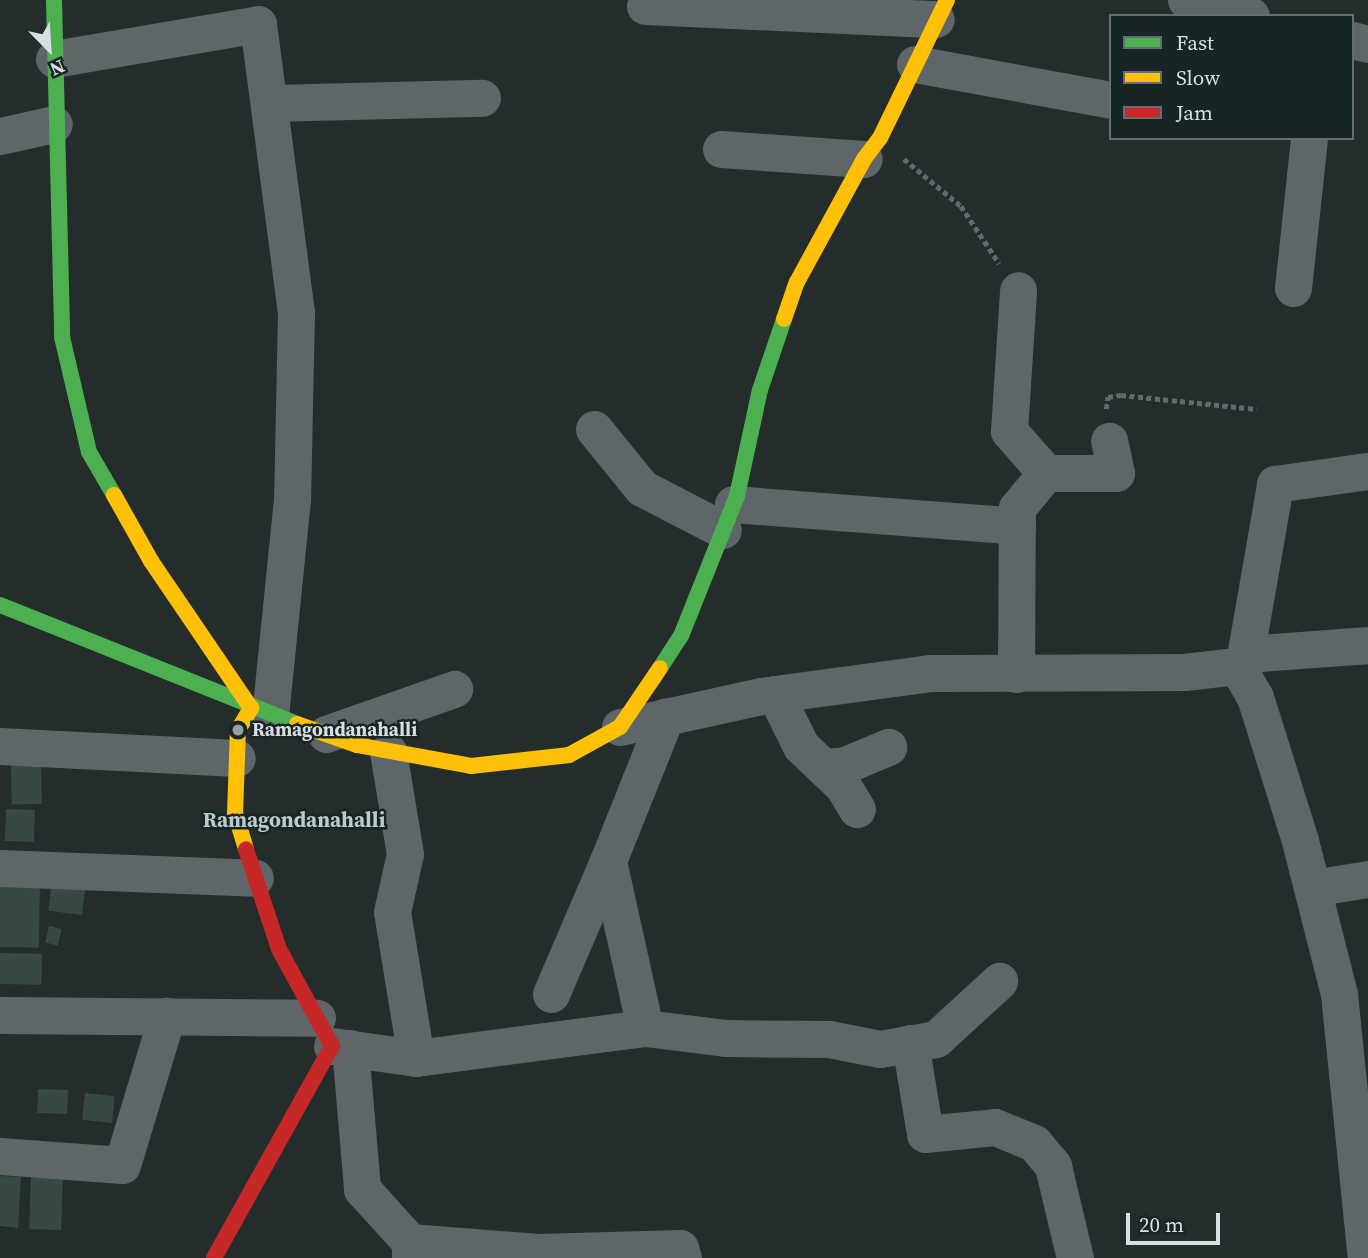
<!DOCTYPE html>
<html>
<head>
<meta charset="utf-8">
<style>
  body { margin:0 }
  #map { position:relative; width:1368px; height:1258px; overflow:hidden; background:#242c2c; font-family:"Source Serif 4",serif }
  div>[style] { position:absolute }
  .building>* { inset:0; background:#384845; transform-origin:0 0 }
  .path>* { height:4.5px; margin-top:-2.25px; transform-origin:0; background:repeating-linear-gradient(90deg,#636a6d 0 5px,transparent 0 8.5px) }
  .street>* { height:37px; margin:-18.5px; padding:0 18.5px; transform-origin:18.5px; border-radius:18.5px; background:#5e6669 }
  .fast>* { height:16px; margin:-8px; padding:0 8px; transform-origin:8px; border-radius:8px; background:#4caf50 }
  .slow>* { height:16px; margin:-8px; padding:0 8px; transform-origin:8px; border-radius:8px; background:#ffc107 }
  .jam>* { height:16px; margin:-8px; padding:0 8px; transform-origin:8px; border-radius:8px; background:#c62828 }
  .dots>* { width:19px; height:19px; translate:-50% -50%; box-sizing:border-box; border:4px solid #182526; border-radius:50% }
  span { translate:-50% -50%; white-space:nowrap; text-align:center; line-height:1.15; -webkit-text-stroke:5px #182526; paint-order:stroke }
  .poi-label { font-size:19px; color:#d7dfe0; font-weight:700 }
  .left { translate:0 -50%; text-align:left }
  .neighbourhood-label { font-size:21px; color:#bbcccd; font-weight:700 }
  .legend { position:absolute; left:1109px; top:14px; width:245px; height:126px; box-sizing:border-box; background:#182526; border:2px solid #646f70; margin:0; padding:9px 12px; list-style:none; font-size:21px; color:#d7dfe0 }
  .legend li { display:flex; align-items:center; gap:14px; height:35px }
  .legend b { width:35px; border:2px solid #646f70 }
  .north { position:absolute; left:14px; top:14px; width:70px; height:70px; -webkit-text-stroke:5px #182526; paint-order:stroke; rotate:156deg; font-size:19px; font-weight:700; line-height:28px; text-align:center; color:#d7dfe0 }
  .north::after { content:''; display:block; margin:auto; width:24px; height:32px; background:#d7dfe0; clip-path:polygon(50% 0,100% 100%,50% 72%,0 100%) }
  .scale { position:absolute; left:1126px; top:1213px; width:94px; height:32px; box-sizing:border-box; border:4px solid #d7dfe0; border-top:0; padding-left:9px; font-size:21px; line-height:24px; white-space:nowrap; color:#d7dfe0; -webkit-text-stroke:5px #182526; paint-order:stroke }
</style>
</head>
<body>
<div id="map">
  <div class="building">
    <i style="left:41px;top:763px;width:41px;height:30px;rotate:89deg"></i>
    <i style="left:6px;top:809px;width:29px;height:32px;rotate:2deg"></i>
    <i style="left:52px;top:880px;width:34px;height:31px;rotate:7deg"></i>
    <i style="left:0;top:882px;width:40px;height:65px;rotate:1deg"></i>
    <i style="left:49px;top:926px;width:13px;height:17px;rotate:13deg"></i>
    <i style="left:0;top:953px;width:42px;height:31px;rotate:1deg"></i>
    <i style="left:38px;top:1089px;width:30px;height:24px;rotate:2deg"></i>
    <i style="left:85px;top:1093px;width:30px;height:27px;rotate:6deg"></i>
    <i style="clip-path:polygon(0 1176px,21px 1177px,18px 1228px,0 1226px)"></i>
    <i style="left:31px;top:1177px;width:32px;height:52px;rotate:2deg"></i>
  </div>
  <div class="path">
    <i style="left:904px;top:159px;width:74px;rotate:39.5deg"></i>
    <i style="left:961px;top:206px;width:69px;rotate:56.3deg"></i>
    <i style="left:1106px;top:409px;width:12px;rotate:-81deg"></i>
    <i style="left:1108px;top:397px;width:13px;rotate:-9deg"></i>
    <i style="left:1121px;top:395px;width:136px;rotate:5.9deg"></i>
  </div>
  <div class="street">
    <i style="left:1186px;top:0;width:67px;rotate:13.8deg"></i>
    <i style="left:645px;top:6px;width:291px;rotate:2.6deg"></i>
    <i style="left:1352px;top:40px;width:16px;rotate:14deg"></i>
    <i style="left:54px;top:59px;width:207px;rotate:-9.7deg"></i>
    <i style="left:258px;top:24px;width:290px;rotate:82.5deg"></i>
    <i style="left:296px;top:312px;width:187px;rotate:91.2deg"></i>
    <i style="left:292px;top:499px;width:216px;rotate:95.8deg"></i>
    <i style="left:915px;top:64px;width:199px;rotate:10.4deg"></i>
    <i style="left:271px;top:103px;width:211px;rotate:-1.4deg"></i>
    <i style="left:0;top:136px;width:55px;rotate:-12.5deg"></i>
    <i style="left:721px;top:149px;width:143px;rotate:4deg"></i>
    <i style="left:1293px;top:288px;width:151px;rotate:-83.9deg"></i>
    <i style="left:594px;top:429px;width:76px;rotate:50.9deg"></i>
    <i style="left:642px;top:488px;width:91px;rotate:27.4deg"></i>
    <i style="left:1046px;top:473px;width:70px"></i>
    <i style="left:1116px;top:473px;width:33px;rotate:-102deg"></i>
    <i style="left:733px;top:504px;width:285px;rotate:4.4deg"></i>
    <i style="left:1246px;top:654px;width:122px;rotate:-4.2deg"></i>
    <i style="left:1016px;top:674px;width:166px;rotate:-89.7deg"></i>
    <i style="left:1017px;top:508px;width:45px;rotate:-50.4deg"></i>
    <i style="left:1046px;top:473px;width:56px;rotate:-131.4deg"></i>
    <i style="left:1009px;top:431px;width:141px;rotate:-86.3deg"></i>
    <i style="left:1242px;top:674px;width:193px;rotate:-80.1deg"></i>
    <i style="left:1275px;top:484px;width:94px;rotate:-8deg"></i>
    <i style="left:775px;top:694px;width:58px;rotate:63.4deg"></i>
    <i style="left:801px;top:746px;width:58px;rotate:43.6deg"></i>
    <i style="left:843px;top:786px;width:27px;rotate:59deg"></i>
    <i style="left:620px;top:727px;width:144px;rotate:-12.4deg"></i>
    <i style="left:761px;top:696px;width:172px;rotate:-7.7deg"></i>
    <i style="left:931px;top:673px;width:253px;rotate:-0.2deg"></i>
    <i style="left:1184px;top:672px;width:53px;rotate:-6.5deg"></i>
    <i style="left:1237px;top:666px;width:36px;rotate:60deg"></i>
    <i style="left:1255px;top:697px;width:151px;rotate:72.6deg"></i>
    <i style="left:1300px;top:841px;width:158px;rotate:75.7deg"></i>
    <i style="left:1339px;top:994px;width:265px;rotate:84.2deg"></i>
    <i style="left:326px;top:734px;width:136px;rotate:-19.4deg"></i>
    <i style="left:0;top:746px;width:237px;rotate:2.9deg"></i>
    <i style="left:824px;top:767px;width:21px;rotate:-5deg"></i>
    <i style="left:845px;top:765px;width:47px;rotate:-22.7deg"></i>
    <i style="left:0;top:868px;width:255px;rotate:2.2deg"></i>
    <i style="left:1312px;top:888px;width:57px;rotate:-9.1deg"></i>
    <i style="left:551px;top:994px;width:145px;rotate:-66.8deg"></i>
    <i style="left:0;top:1015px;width:317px;rotate:0.5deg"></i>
    <i style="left:645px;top:1028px;width:81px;rotate:7.1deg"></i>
    <i style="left:725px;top:1038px;width:104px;rotate:0.6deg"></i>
    <i style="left:829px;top:1039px;width:52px;rotate:11.1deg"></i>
    <i style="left:880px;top:1049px;width:57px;rotate:-10.1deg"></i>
    <i style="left:936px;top:1039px;width:86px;rotate:-42.6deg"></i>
    <i style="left:910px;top:1043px;width:92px;rotate:80.6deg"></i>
    <i style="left:925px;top:1134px;width:70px;rotate:-5.7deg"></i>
    <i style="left:995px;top:1127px;width:42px;rotate:22.3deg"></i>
    <i style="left:1034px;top:1143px;width:30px;rotate:50deg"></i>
    <i style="left:1053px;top:1166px;width:95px;rotate:76.6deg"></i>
    <i style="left:332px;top:1046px;width:85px;rotate:8.1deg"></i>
    <i style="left:416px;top:1058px;width:148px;rotate:-99.3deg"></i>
    <i style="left:392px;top:912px;width:59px;rotate:-77.4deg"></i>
    <i style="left:405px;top:854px;width:104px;rotate:-99.4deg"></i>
    <i style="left:350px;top:1048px;width:142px;rotate:85.1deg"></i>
    <i style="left:362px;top:1189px;width:72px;rotate:47.8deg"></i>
    <i style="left:410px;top:1242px;width:16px;rotate:90deg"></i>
    <i style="left:416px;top:1058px;width:231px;rotate:-7.5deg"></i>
    <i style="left:645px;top:1028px;width:171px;rotate:-102.5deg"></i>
    <i style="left:608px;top:861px;width:156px;rotate:-68.2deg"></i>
    <i style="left:0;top:1156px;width:122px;rotate:4.2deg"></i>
    <i style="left:122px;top:1165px;width:156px;rotate:-73.2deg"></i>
    <i style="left:410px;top:1242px;width:128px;rotate:4.5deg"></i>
    <i style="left:538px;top:1252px;width:142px;rotate:-1.6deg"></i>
    <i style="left:680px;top:1248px;width:10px;rotate:73deg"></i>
  </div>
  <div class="fast">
    <i style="left:54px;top:0;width:337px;rotate:88.6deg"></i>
    <i style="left:62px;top:337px;width:118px;rotate:76.8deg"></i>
    <i style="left:89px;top:452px;width:50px;rotate:59.8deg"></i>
    <i style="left:0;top:605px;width:320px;rotate:21.8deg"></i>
    <i style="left:660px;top:668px;width:38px;rotate:-57deg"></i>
    <i style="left:681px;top:636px;width:151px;rotate:-68.2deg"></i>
    <i style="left:737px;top:496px;width:108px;rotate:-77.8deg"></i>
    <i style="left:760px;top:390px;width:75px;rotate:-71.3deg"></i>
  </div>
  <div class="slow">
    <i style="left:784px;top:319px;width:39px;rotate:-71deg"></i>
    <i style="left:797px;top:282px;width:140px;rotate:-61.4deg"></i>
    <i style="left:864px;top:159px;width:26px;rotate:-53deg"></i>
    <i style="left:880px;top:138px;width:153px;rotate:-64.1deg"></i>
    <i style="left:114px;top:495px;width:76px;rotate:60.7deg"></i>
    <i style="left:151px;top:561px;width:178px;rotate:55.8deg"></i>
    <i style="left:297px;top:724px;width:64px;rotate:19.3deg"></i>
    <i style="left:357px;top:745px;width:116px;rotate:10.4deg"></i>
    <i style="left:471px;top:766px;width:99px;rotate:-6.4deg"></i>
    <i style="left:569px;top:755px;width:58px;rotate:-28.8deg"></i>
    <i style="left:620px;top:727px;width:71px;rotate:-55.9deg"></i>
    <i style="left:246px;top:849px;width:37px;rotate:-107deg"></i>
    <i style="left:235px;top:814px;width:84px;rotate:-88deg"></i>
    <i style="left:238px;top:730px;width:26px;rotate:-59deg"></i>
  </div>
  <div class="jam">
    <i style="left:214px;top:1258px;width:243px;rotate:-60.9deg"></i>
    <i style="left:332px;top:1046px;width:111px;rotate:-118.7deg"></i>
    <i style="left:279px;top:949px;width:105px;rotate:-108.3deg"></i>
  </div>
  <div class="dots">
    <i style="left:238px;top:730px;background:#98a0a1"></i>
  </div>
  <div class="poi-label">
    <span class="left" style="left:252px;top:730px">Ramagondanahalli</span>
  </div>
  <div class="neighbourhood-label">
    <span style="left:294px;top:820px">Ramagondanahalli</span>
  </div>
  <ul class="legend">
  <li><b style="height:9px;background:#4caf50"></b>Fast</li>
  <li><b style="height:9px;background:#ffc107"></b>Slow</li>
  <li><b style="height:9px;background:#c62828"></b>Jam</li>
  </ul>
  <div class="north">N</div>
  <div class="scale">20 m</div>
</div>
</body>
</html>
